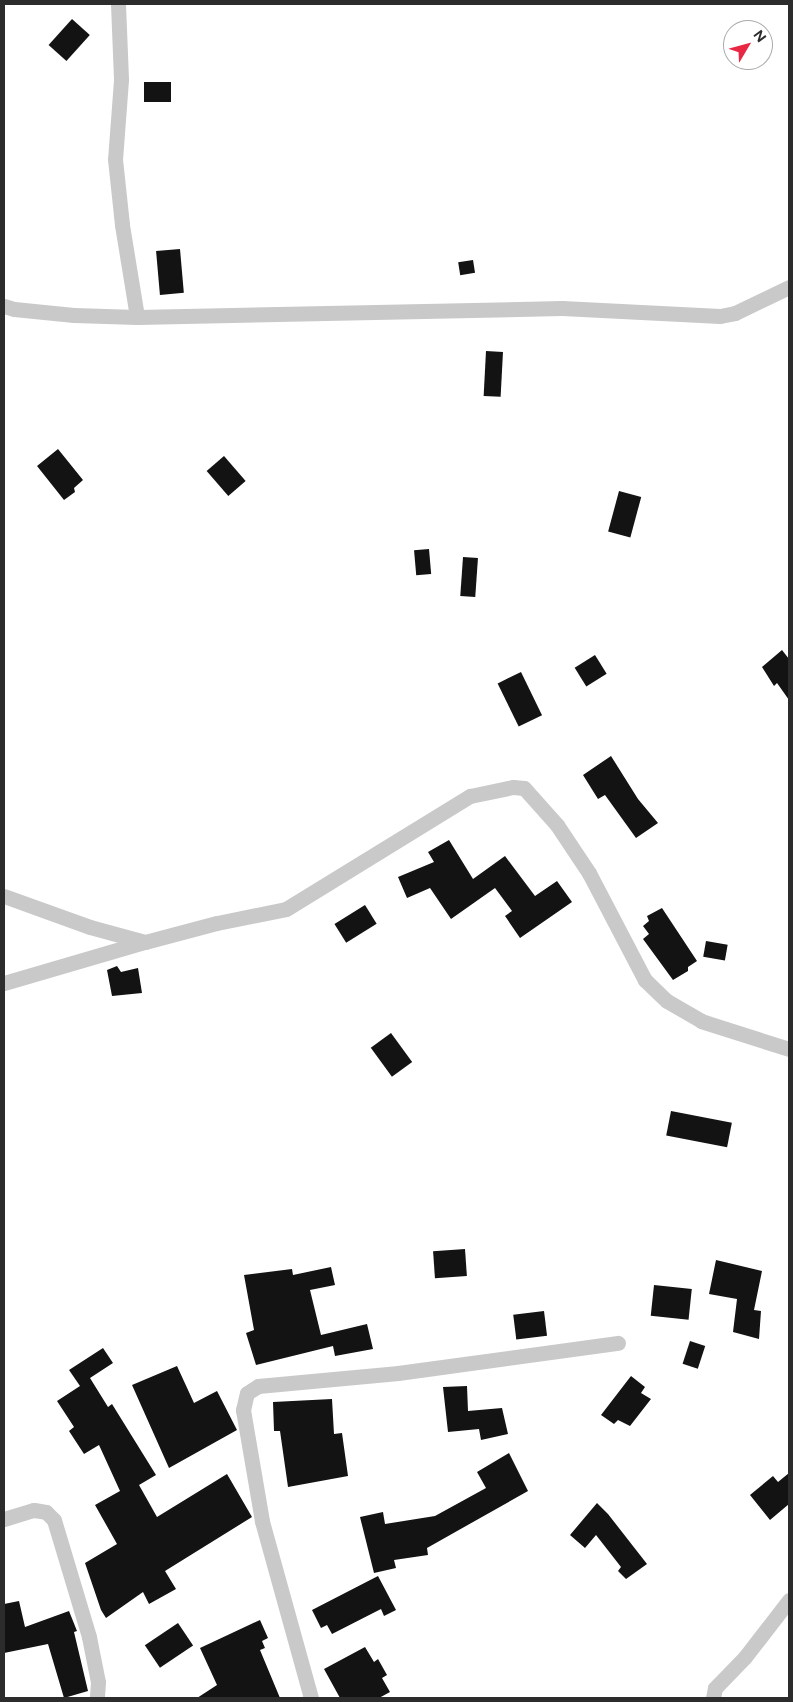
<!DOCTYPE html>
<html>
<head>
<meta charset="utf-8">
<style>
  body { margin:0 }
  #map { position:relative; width:793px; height:1702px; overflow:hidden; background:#fff; font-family:Figtree,sans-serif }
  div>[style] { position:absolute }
  .building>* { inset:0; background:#131313; transform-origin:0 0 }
  .street>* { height:15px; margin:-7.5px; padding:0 7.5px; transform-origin:7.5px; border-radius:7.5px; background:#c9c9c9 }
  span { translate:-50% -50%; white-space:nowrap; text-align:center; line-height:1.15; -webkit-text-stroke:5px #fff; paint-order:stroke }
  .frame { position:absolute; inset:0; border:5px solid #2c2c2c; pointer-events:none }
  .north { position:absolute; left:723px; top:20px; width:50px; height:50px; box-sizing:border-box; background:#fff; border:1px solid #ababab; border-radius:50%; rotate:53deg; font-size:14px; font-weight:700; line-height:20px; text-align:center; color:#2c2c2c }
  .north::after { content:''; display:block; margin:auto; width:18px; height:22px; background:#ea2742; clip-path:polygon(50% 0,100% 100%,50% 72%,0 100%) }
</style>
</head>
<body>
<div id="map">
  <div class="building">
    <i style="left:72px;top:19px;width:24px;height:35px;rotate:42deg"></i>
    <i style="left:144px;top:82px;width:27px;height:20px"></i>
    <i style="left:180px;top:249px;width:44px;height:24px;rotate:85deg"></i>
    <i style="left:473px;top:260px;width:13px;height:15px;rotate:81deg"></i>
    <i style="left:486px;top:351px;width:17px;height:45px;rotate:3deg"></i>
    <i style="clip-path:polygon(58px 449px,83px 480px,74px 488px,75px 492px,64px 500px,37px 466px)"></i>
    <i style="left:224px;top:456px;width:33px;height:23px;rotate:49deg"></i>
    <i style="left:619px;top:491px;width:23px;height:42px;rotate:15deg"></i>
    <i style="left:429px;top:549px;width:25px;height:15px;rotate:85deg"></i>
    <i style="left:463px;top:557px;width:15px;height:39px;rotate:4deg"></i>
    <i style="clip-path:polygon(782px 650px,789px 659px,789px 700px,777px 683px,774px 686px,762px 667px)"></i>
    <i style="left:595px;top:655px;width:22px;height:24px;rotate:58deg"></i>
    <i style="left:521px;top:672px;width:48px;height:26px;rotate:64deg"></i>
    <i style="clip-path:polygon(611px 756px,638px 799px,658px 823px,636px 838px,605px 795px,598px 799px,583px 775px)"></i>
    <i style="clip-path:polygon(449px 840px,473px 879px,505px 856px,535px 896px,557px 881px,572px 902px,520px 938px,505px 916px,512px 911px,495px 888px,451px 919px,430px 888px,407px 898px,398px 877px,434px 862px,428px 852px)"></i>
    <i style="left:365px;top:905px;width:22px;height:36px;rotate:58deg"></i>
    <i style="clip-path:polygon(662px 908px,697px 961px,688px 967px,688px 971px,673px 980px,643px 939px,649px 934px,643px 926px,649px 921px,647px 916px)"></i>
    <i style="left:706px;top:941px;width:22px;height:16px;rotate:10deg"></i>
    <i style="clip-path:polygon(117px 966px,121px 972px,138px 968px,142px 993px,112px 996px,107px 970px)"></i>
    <i style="left:391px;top:1033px;width:36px;height:25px;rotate:54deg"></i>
    <i style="left:671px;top:1111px;width:62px;height:25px;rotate:11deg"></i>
    <i style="left:465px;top:1249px;width:27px;height:32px;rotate:86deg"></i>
    <i style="clip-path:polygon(716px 1260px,762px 1271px,754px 1310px,761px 1311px,759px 1339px,733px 1332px,737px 1299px,709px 1294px)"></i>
    <i style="clip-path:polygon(331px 1267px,335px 1285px,310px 1290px,321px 1335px,367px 1324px,373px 1349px,335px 1356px,333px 1346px,256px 1365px,246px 1333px,254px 1330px,244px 1275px,292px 1269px,293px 1275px)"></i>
    <i style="left:654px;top:1285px;width:38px;height:31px;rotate:6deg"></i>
    <i style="left:544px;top:1311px;width:25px;height:31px;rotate:83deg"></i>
    <i style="left:690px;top:1341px;width:16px;height:24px;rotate:18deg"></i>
    <i style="clip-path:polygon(103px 1348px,113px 1363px,90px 1378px,108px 1407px,112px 1404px,156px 1475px,139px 1485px,157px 1517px,227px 1474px,252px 1517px,165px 1571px,176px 1589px,149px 1604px,143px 1592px,106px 1618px,101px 1610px,85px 1563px,117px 1544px,95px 1505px,120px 1491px,99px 1445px,84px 1454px,69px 1431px,74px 1427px,57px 1401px,80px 1386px,69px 1370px)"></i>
    <i style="clip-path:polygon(177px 1366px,194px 1403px,217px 1391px,237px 1430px,169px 1468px,132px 1385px)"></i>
    <i style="clip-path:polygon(631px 1376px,645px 1387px,641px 1393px,651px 1399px,630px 1426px,618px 1420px,614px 1424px,601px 1415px)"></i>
    <i style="clip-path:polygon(467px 1386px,468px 1411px,502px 1408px,508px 1434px,481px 1440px,479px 1429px,448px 1432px,443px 1387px)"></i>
    <i style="clip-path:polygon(332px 1399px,334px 1434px,342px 1433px,348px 1476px,288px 1487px,280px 1431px,274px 1431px,273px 1402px)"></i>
    <i style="clip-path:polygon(509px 1453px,528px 1491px,427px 1548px,428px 1555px,394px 1560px,396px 1568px,374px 1573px,360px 1517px,383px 1512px,385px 1524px,435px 1516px,486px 1488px,477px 1472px)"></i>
    <i style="clip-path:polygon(789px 1473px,789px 1504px,770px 1520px,750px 1495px,773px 1476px,778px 1482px)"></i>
    <i style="clip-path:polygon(597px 1503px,608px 1514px,647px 1564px,626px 1579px,618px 1571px,621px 1567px,596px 1535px,585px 1548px,570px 1535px)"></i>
    <i style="clip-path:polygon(378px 1576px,396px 1610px,384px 1616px,381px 1609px,332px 1634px,327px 1625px,321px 1628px,312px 1610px)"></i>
    <i style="clip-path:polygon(19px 1601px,25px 1627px,69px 1611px,77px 1631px,74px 1632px,88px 1691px,64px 1698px,48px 1644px,4px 1653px,4px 1604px)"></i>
    <i style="clip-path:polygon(260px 1620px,268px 1638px,262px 1641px,265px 1648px,260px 1650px,280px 1698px,197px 1698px,217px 1685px,200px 1648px)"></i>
    <i style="left:178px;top:1623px;width:27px;height:40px;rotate:56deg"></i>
    <i style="clip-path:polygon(365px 1647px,374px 1662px,378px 1659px,387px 1675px,382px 1678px,390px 1692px,379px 1698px,340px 1698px,324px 1669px)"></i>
  </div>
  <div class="street">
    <i style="left:118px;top:4px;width:76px;rotate:87.7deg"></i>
    <i style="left:121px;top:80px;width:79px;rotate:94.3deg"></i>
    <i style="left:115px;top:159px;width:66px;rotate:83.9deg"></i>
    <i style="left:122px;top:225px;width:93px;rotate:80.7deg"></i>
    <i style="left:4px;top:306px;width:10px;rotate:17deg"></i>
    <i style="left:14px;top:309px;width:60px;rotate:5.7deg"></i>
    <i style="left:74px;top:315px;width:63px;rotate:1.8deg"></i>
    <i style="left:137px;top:317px;width:425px;rotate:-1.2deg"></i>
    <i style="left:562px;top:308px;width:158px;rotate:2.9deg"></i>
    <i style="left:720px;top:316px;width:15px;rotate:-11deg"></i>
    <i style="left:735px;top:313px;width:60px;rotate:-25.7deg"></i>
    <i style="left:4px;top:896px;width:91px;rotate:19.8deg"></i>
    <i style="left:90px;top:927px;width:57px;rotate:15.3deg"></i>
    <i style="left:145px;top:942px;width:74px;rotate:-14.8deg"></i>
    <i style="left:217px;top:923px;width:70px;rotate:-11.5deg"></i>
    <i style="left:286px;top:909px;width:216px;rotate:-31.6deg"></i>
    <i style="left:470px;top:796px;width:44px;rotate:-11.8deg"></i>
    <i style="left:513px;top:787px;width:11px;rotate:5deg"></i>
    <i style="left:524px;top:788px;width:50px;rotate:48.3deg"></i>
    <i style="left:557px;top:825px;width:58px;rotate:56.3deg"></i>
    <i style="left:589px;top:873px;width:121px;rotate:62.4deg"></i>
    <i style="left:645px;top:980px;width:30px;rotate:44deg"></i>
    <i style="left:667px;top:1001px;width:39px;rotate:30deg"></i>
    <i style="left:701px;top:1021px;width:92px;rotate:17.7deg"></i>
    <i style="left:4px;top:983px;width:146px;rotate:-16.3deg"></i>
    <i style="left:4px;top:1519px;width:31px;rotate:-17deg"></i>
    <i style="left:34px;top:1510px;width:12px;rotate:9deg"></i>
    <i style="left:46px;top:1512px;width:11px;rotate:45deg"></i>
    <i style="left:54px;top:1520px;width:122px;rotate:73.3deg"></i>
    <i style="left:89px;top:1637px;width:46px;rotate:78.7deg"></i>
    <i style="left:98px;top:1682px;width:16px;rotate:94deg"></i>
    <i style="left:311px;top:1698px;width:184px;rotate:-105.5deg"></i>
    <i style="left:262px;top:1521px;width:113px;rotate:-99.7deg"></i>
    <i style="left:243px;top:1410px;width:17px;rotate:-77deg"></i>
    <i style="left:247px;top:1393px;width:13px;rotate:-32deg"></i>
    <i style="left:258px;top:1386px;width:141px;rotate:-5.3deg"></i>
    <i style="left:398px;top:1373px;width:222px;rotate:-7.8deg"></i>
    <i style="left:713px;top:1698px;width:10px;rotate:-79deg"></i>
    <i style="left:715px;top:1688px;width:43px;rotate:-45.9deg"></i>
    <i style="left:745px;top:1657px;width:72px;rotate:-52.3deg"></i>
  </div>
  <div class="frame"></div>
  <div class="north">N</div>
</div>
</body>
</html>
